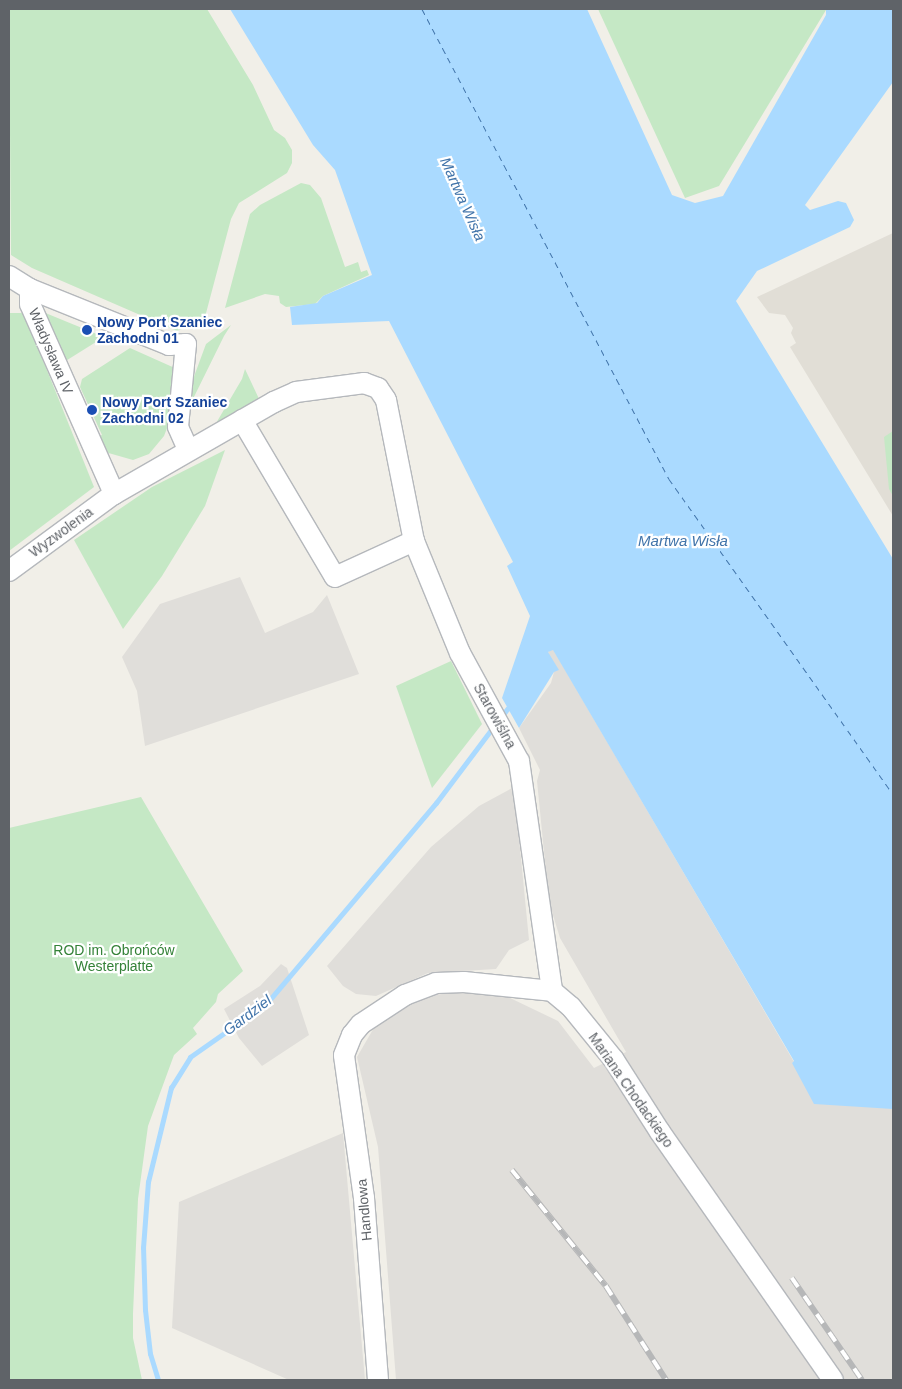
<!DOCTYPE html>
<html>
<head>
<meta charset="utf-8">
<style>
  body { margin:0 }
  #map { position:relative; width:902px; height:1389px; overflow:hidden; background:#f1efe8; font-family:Helvetica,sans-serif }
  div>[style] { position:absolute }
  .industrial>* { inset:0; background:#e0deda }
  .education>* { inset:0; background:#e1ded6 }
  .green>* { inset:0; background:#c5e8c5 }
  .water>* { inset:0; background:#aadaff }
  .stream>* { height:4.5px; margin:-2.25px; padding:0 2.25px; transform-origin:2.25px; border-radius:2.25px; background:#aadaff }
  .ferry>* { height:1px; margin-top:-0.5px; transform-origin:0; background:repeating-linear-gradient(90deg,#4174aa 0 6px,transparent 0 11px) }
  .roads { filter:drop-shadow(1px 0 #b5b8bc) drop-shadow(-1px 0 #b5b8bc) drop-shadow(0 1px #b5b8bc) drop-shadow(0 -1px #b5b8bc) }
  .minor>* { height:20px; margin:-10px; padding:0 10px; transform-origin:10px; border-radius:10px; background:#fff }
  .rail>* { height:5.5px; margin-top:-2.75px; transform-origin:0; background:repeating-linear-gradient(90deg,#fff 0 11px,#b6b7b8 0 22px); box-sizing:border-box; border-block:1px solid #b6b7b8 }
  .dots>* { width:14px; height:14px; translate:-50% -50%; box-sizing:border-box; border:2px solid #fff; border-radius:50% }
  span { translate:-50% -50%; white-space:nowrap; text-align:center; line-height:1.15; -webkit-text-stroke:4.5px #fff; paint-order:stroke }
  .transit-label { font-size:14px; color:#164399; font-weight:700 }
  .left { translate:0 -50%; text-align:left }
  .street-label { font-size:14px; color:#5f6368 }
  .park-label { font-size:14px; color:#348238 }
  .water-label { font-size:15px; color:#4174aa; font-style:italic }
  .frame { position:absolute; inset:0; border:10px solid #5f6368; pointer-events:none }
</style>
</head>
<body>
<div id="map">
  <div class="industrial">
    <i style="clip-path:polygon(240px 577px,265px 633px,313px 612px,327px 595px,359px 674px,145px 746px,137px 691px,122px 657px,160px 604px)"></i>
    <i style="clip-path:polygon(553px 649px,794px 1062px,792px 1063px,893px 1109px,893px 1380px,396px 1380px,378px 1147px,357px 1057px,375px 1026px,425px 996px,468px 991px,508px 997px,558px 1021px,594px 1068px,626px 1052px,560px 938px,549px 902px,537px 781px,540px 770px,519px 728px,551px 683px,554px 672px,548px 652px)"></i>
    <i style="clip-path:polygon(514px 787px,529px 940px,509px 950px,496px 969px,428px 973px,376px 996px,356px 994px,343px 986px,327px 966px,431px 847px,479px 806px)"></i>
    <i style="clip-path:polygon(281px 964px,287px 968px,309px 1035px,262px 1066px,239px 1038px,224px 1009px,260px 986px)"></i>
    <i style="clip-path:polygon(343px 1133px,365px 1380px,289px 1380px,172px 1328px,179px 1202px)"></i>
  </div>
  <div class="education">
    <i style="clip-path:polygon(893px 233px,893px 516px,790px 347px,796px 343px,791px 333px,793px 328px,785px 315px,769px 313px,757px 297px)"></i>
  </div>
  <div class="green">
    <i style="clip-path:polygon(9px 9px,207px 9px,253px 85px,274px 130px,285px 138px,292px 150px,292px 163px,287px 173px,239px 203px,231px 219px,205px 317px,195px 324px,177px 331px,32px 268px,11px 255px)"></i>
    <i style="clip-path:polygon(598px 9px,826px 9px,826px 10px,719px 186px,685px 198px)"></i>
    <i style="clip-path:polygon(301px 183px,310px 185px,321px 198px,345px 267px,358px 262px,361px 272px,367px 270px,369px 275px,323px 296px,315px 304px,286px 307px,280px 303px,279px 296px,265px 294px,225px 308px,250px 214px,260px 205px)"></i>
    <i style="clip-path:polygon(43px 312px,104px 337px,64px 362px)"></i>
    <i style="clip-path:polygon(9px 313px,24px 313px,94px 487px,9px 551px)"></i>
    <i style="clip-path:polygon(231px 325px,224px 336px,189px 407px,189px 390px,206px 344px)"></i>
    <i style="clip-path:polygon(130px 348px,177px 369px,177px 402px,164px 436px,149px 454px,133px 460px,105px 452px,96px 438px,102px 435px,80px 387px,82px 379px)"></i>
    <i style="clip-path:polygon(245px 369px,260px 401px,215px 425px,242px 379px)"></i>
    <i style="clip-path:polygon(893px 431px,893px 496px,889px 489px,884px 437px)"></i>
    <i style="clip-path:polygon(225px 450px,205px 506px,162px 576px,123px 629px,74px 540px,152px 487px)"></i>
    <i style="clip-path:polygon(451px 661px,482px 724px,432px 788px,396px 686px)"></i>
    <i style="clip-path:polygon(141px 797px,243px 971px,218px 994px,216px 1002px,193px 1028px,197px 1034px,174px 1055px,148px 1126px,138px 1199px,133px 1314px,133px 1338px,142px 1380px,9px 1380px,9px 828px)"></i>
  </div>
  <div class="water">
    <i style="clip-path:polygon(230px 9px,587px 9px,672px 195px,695px 203px,723px 196px,826px 15px,826px 9px,893px 9px,893px 82px,805px 205px,810px 210px,838px 201px,846px 203px,854px 220px,850px 227px,757px 271px,736px 301px,893px 559px,893px 1109px,814px 1104px,792px 1063px,794px 1061px,553px 650px,548px 652px,559px 670px,554px 672px,519px 728px,502px 698px,530px 616px,507px 566px,513px 562px,389px 321px,292px 325px,290px 307px,317px 303px,323px 296px,372px 275px,335px 170px,313px 145px)"></i>
  </div>
  <div class="stream">
    <i style="left:501px;top:717px;width:11px;rotate:-52deg"></i>
    <i style="left:158px;top:1380px;width:27px;rotate:-107deg"></i>
    <i style="left:150px;top:1354px;width:44px;rotate:-96.5deg"></i>
    <i style="left:145px;top:1310px;width:62px;rotate:-91.8deg"></i>
    <i style="left:143px;top:1248px;width:66px;rotate:-85.7deg"></i>
    <i style="left:148px;top:1182px;width:97px;rotate:-76.3deg"></i>
    <i style="left:171px;top:1088px;width:36px;rotate:-58deg"></i>
    <i style="left:190px;top:1057px;width:94px;rotate:-35deg"></i>
    <i style="left:267px;top:1003px;width:262px;rotate:-49.8deg"></i>
    <i style="left:436px;top:803px;width:96px;rotate:-53deg"></i>
  </div>
  <div class="ferry">
    <i style="left:422px;top:9px;width:531px;rotate:62.28deg"></i>
    <i style="left:669px;top:479px;width:387px;rotate:54.6deg"></i>
  </div>
  <div class="roads">
    <div class="minor">
      <i style="left:9px;top:276px;width:25px;rotate:32deg"></i>
      <i style="left:30px;top:289px;width:150px;rotate:21.9deg"></i>
      <i style="left:169px;top:345px;width:17px;rotate:-3deg"></i>
      <i style="left:186px;top:344px;width:83px;rotate:95.5deg"></i>
      <i style="left:178px;top:427px;width:24px;rotate:66deg"></i>
      <i style="left:30px;top:289px;width:15px;rotate:90deg"></i>
      <i style="left:30px;top:304px;width:208px;rotate:66.1deg"></i>
      <i style="left:242px;top:420px;width:182px;rotate:59.4deg"></i>
      <i style="left:335px;top:577px;width:87px;rotate:-24.5deg"></i>
      <i style="left:9px;top:571px;width:130px;rotate:-36.3deg"></i>
      <i style="left:114px;top:494px;width:185px;rotate:-29.9deg"></i>
      <i style="left:274px;top:402px;width:24px;rotate:-24deg"></i>
      <i style="left:296px;top:392px;width:69px;rotate:-7.5deg"></i>
      <i style="left:364px;top:383px;width:15px;rotate:20deg"></i>
      <i style="left:378px;top:388px;width:14px;rotate:56deg"></i>
      <i style="left:386px;top:400px;width:144px;rotate:78.8deg"></i>
      <i style="left:414px;top:541px;width:121px;rotate:67.7deg"></i>
      <i style="left:460px;top:653px;width:123px;rotate:61.4deg"></i>
      <i style="left:519px;top:761px;width:232px;rotate:81.8deg"></i>
      <i style="left:378px;top:1380px;width:183px;rotate:-94.4deg"></i>
      <i style="left:364px;top:1198px;width:144px;rotate:-98deg"></i>
      <i style="left:344px;top:1055px;width:22px;rotate:-68deg"></i>
      <i style="left:352px;top:1035px;width:14px;rotate:-51deg"></i>
      <i style="left:361px;top:1024px;width:53px;rotate:-33.4deg"></i>
      <i style="left:405px;top:995px;width:33px;rotate:-21deg"></i>
      <i style="left:436px;top:983px;width:28px;rotate:-2deg"></i>
      <i style="left:464px;top:982px;width:88px;rotate:5.8deg"></i>
      <i style="left:552px;top:991px;width:25px;rotate:40deg"></i>
      <i style="left:571px;top:1007px;width:68px;rotate:50.9deg"></i>
      <i style="left:614px;top:1060px;width:85px;rotate:57.4deg"></i>
      <i style="left:660px;top:1132px;width:302px;rotate:55.1deg"></i>
    </div>
  </div>
  <div class="rail">
    <i style="left:512px;top:1170px;width:149px;rotate:51deg"></i>
    <i style="left:606px;top:1286px;width:112px;rotate:57.4deg"></i>
    <i style="left:792px;top:1278px;width:124px;rotate:55.5deg"></i>
  </div>
  <div class="dots">
    <i style="left:87px;top:330px;background:#1a4fb4"></i>
    <i style="left:92px;top:410px;background:#1a4fb4"></i>
  </div>
  <div class="transit-label">
    <span class="left" style="left:97px;top:330px">Nowy Port Szaniec<br>Zachodni 01</span>
    <span class="left" style="left:102px;top:410px">Nowy Port Szaniec<br>Zachodni 02</span>
  </div>
  <div class="street-label">
    <span style="left:51px;top:351px;rotate:67deg">Władysława IV</span>
    <span style="left:61px;top:532px;rotate:-36deg">Wyzwolenia</span>
    <span style="left:495px;top:716px;rotate:61deg">Starowiślna</span>
    <span style="left:631px;top:1090px;rotate:55deg">Mariana Chodackiego</span>
    <span style="left:364px;top:1210px;rotate:-95deg">Handlowa</span>
  </div>
  <div class="park-label">
    <span style="left:114px;top:958px">ROD im. Obrońców<br>Westerplatte</span>
  </div>
  <div class="water-label">
    <span style="left:463px;top:199px;rotate:66deg">Martwa Wisła</span>
    <span style="left:683px;top:541px">Martwa Wisła</span>
    <span style="left:247px;top:1015px;rotate:-37deg">Gardziel</span>
  </div>
  <div class="frame"></div>
</div>
</body>
</html>
